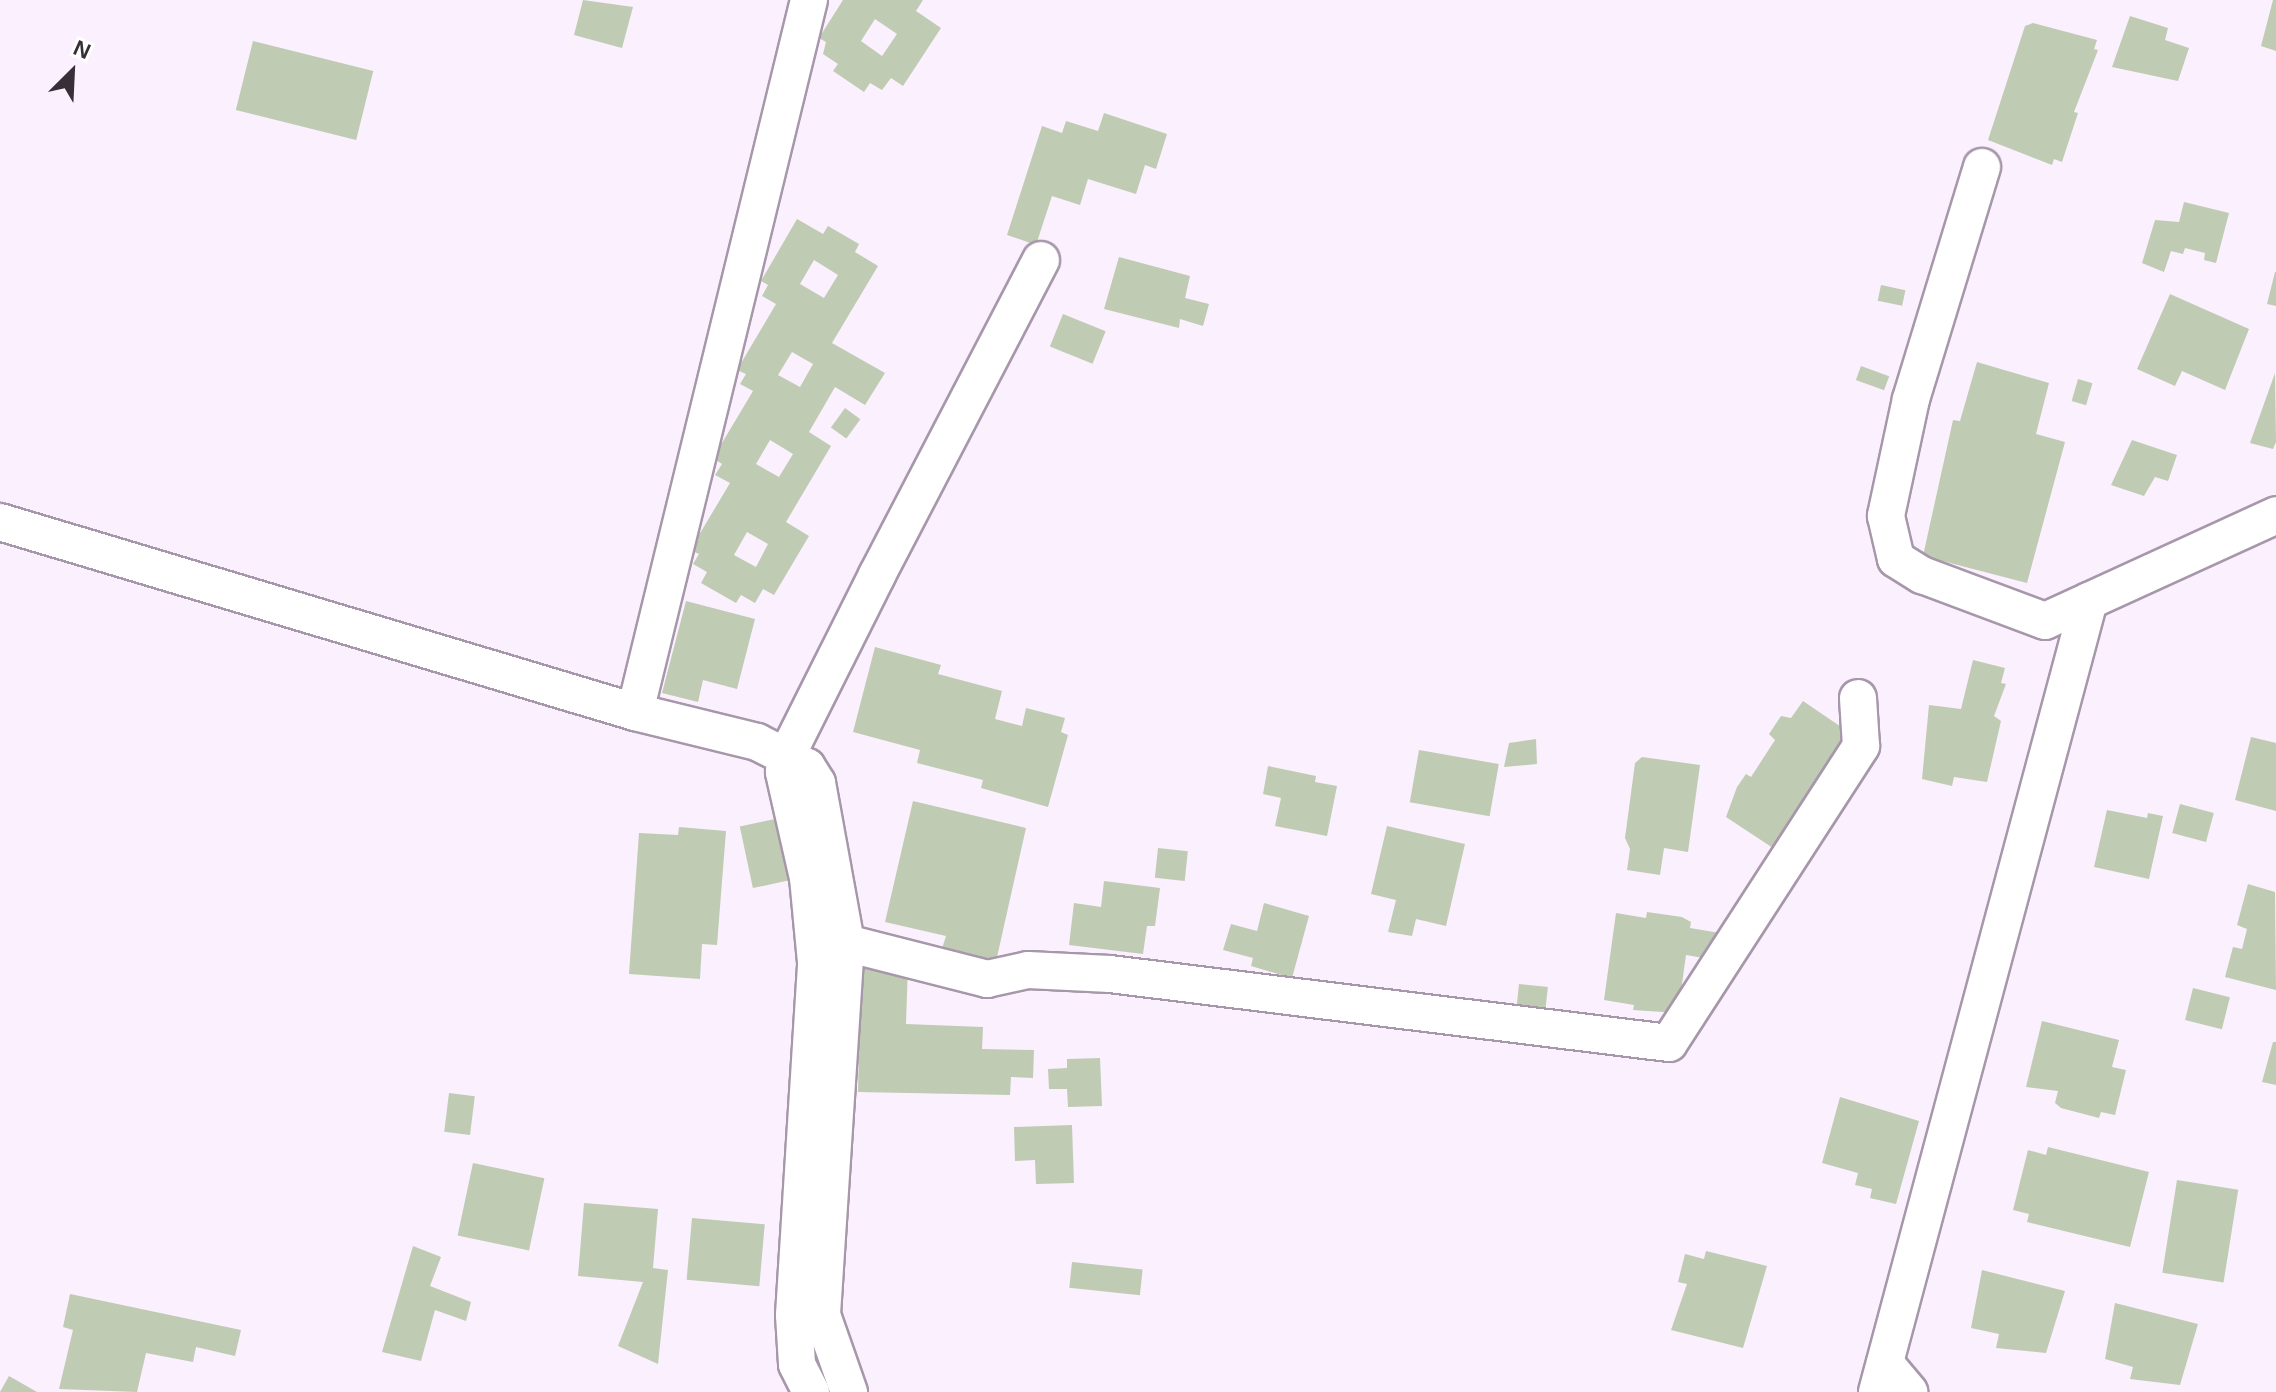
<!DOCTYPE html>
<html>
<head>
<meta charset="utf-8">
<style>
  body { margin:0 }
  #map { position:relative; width:2276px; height:1392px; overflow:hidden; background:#fbf0fd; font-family:Arial,sans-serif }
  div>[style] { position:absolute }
  .building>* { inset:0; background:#c0cbb4; transform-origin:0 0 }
  .roads { filter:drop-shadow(2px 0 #a797aa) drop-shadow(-2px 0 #a797aa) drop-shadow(0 2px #a797aa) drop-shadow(0 -2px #a797aa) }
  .minor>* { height:36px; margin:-18px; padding:0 18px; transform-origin:18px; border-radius:18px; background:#fff }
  span { translate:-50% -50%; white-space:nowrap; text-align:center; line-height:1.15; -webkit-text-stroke:8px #fff; paint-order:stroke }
  .north { position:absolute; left:32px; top:32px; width:80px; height:80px; -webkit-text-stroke:6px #fff; paint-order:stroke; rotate:24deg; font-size:22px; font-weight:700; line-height:32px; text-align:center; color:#362f37 }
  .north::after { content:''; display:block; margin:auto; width:28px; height:36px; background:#362f37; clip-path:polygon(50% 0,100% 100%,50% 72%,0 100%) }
</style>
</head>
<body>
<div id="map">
  <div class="building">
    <i style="clip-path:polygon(583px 0,633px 7px,622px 48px,574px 35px)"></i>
    <i style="clip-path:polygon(evenodd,843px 0,923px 0,916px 11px,941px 28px,903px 86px,891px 78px,882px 90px,870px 83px,864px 92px,833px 71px,838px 64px,823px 54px,826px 42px,819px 38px,843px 0,875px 19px,897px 34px,882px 56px,861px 41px,875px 19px)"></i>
    <i style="clip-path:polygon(2273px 0,2276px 0,2276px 51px,2261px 46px)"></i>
    <i style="clip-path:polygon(2130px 16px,2168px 28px,2165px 40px,2189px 48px,2178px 81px,2112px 67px)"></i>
    <i style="clip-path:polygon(2033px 23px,2097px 40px,2094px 49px,2098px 50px,2074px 112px,2078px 113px,2062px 162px,2054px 159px,2052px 165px,1988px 140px,2025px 26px)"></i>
    <i style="left:253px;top:41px;width:124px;height:71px;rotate:14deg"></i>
    <i style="clip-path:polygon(1104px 113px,1167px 134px,1156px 169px,1145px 165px,1136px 194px,1088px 179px,1080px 205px,1052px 196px,1036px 245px,1007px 235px,1042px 126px,1062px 133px,1066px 121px,1098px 131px)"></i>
    <i style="clip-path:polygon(2184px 202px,2229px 213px,2216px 263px,2204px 260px,2205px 253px,2185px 248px,2183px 254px,2171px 251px,2164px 272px,2142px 263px,2155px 220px,2179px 222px)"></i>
    <i style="clip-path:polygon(evenodd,797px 219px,823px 234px,828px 226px,859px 244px,855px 252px,878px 266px,832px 343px,885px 373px,865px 405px,835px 387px,809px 432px,831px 446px,786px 522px,809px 536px,774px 595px,763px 589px,755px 603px,741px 595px,736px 603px,701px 583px,707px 572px,693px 564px,699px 554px,690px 550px,730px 483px,715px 475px,722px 464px,713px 458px,753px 391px,740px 384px,746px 374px,737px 370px,776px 304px,762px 296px,768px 285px,761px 281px,797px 219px,814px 260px,838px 275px,824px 298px,800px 284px,814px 260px,797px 219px,792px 352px,813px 364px,800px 387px,778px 375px,792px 352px,797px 219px,770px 440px,793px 454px,779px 477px,756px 464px,770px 440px,797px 219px,747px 532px,768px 544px,756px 567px,734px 555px,747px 532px)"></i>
    <i style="clip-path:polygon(1119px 257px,1190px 276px,1185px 298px,1209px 304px,1203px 326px,1180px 319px,1179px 328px,1104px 309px)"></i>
    <i style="clip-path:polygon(2275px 272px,2276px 272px,2276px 306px,2267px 304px)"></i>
    <i style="left:1881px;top:285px;width:25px;height:16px;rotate:12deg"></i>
    <i style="clip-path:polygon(2170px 294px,2249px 329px,2225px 390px,2182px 371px,2175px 386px,2137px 369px)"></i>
    <i style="left:1063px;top:314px;width:46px;height:35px;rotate:22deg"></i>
    <i style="clip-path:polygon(1977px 362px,2049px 383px,2036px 434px,2065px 442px,2027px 583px,1923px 556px,1953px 420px,1960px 421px)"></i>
    <i style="left:1861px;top:366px;width:30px;height:15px;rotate:20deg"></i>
    <i style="clip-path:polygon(2275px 373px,2276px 442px,2273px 449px,2250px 443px)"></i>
    <i style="left:2078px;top:379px;width:15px;height:23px;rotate:16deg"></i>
    <i style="left:845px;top:408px;width:19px;height:24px;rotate:36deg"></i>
    <i style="clip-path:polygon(2132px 440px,2177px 455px,2168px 481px,2155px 477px,2144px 496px,2111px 485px)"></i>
    <i style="clip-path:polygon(686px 601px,755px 619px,737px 689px,703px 680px,698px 702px,662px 693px)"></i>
    <i style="clip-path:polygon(875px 647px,941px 665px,938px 674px,1002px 691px,995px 719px,1022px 726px,1026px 708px,1065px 718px,1061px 732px,1068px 735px,1048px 807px,981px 788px,983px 780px,917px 763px,920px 750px,853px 732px)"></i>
    <i style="clip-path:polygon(1973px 660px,2005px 668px,2001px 683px,2006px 684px,1994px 716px,2001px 721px,1987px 782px,1954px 777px,1952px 786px,1922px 779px,1929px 705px,1961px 709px)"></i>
    <i style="clip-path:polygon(1803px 701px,1853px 735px,1776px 850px,1726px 817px,1737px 787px,1746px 774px,1751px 777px,1775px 740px,1769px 734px,1781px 716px,1791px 718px)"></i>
    <i style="clip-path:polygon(2251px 737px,2276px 743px,2276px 811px,2235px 800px)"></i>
    <i style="clip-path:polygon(1536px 739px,1537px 764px,1504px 767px,1509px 743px)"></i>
    <i style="left:1419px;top:750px;width:81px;height:53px;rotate:10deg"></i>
    <i style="clip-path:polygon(1642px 757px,1700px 765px,1688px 852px,1664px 848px,1660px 875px,1627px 870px,1630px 849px,1625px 838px,1635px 763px)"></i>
    <i style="clip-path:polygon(1268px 766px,1316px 776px,1315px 782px,1337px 786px,1327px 836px,1275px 826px,1281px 798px,1263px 794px)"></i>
    <i style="clip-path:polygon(913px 801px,1026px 828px,995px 966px,940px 955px,946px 936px,885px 922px)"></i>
    <i style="left:2180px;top:804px;width:35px;height:30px;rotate:15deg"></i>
    <i style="clip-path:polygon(2107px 810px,2147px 818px,2148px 813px,2163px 816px,2149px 879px,2094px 867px)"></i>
    <i style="left:775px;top:819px;width:63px;height:36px;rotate:78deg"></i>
    <i style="clip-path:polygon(1387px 826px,1465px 844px,1446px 926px,1416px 919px,1412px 936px,1388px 932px,1396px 900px,1371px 894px)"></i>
    <i style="clip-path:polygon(679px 827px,726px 831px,717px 945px,702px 944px,700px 979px,629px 974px,639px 833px,678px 835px)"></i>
    <i style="left:1158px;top:848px;width:30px;height:30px;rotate:6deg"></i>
    <i style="clip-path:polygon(1104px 881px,1160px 888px,1155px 926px,1147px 926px,1143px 954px,1069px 945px,1074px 903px,1101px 907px)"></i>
    <i style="clip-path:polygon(2248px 884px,2275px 892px,2276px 990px,2225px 977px,2233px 947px,2242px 949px,2247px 929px,2237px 925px)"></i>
    <i style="clip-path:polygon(1264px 903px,1309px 916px,1292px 978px,1251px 966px,1253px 958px,1223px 950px,1231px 924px,1257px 931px)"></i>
    <i style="clip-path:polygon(1647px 912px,1682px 917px,1691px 922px,1690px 928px,1726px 934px,1710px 959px,1686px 955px,1678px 1013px,1633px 1010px,1634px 1005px,1604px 1000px,1616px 913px,1646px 918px)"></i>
    <i style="clip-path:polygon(861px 964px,908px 965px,906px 1024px,983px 1027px,982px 1049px,1034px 1050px,1033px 1078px,1011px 1077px,1010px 1095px,858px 1092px)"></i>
    <i style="left:1519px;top:984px;width:29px;height:32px;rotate:6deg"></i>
    <i style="left:2193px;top:988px;width:38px;height:33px;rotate:14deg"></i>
    <i style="clip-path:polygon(2042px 1021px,2119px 1040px,2112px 1067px,2126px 1070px,2115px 1115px,2101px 1112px,2099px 1118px,2061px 1108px,2055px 1103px,2058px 1091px,2026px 1087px)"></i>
    <i style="clip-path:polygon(2273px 1042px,2276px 1042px,2276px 1085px,2262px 1082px)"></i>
    <i style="clip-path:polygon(1100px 1058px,1102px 1106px,1068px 1107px,1067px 1089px,1049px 1089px,1048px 1069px,1067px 1068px,1067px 1059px)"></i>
    <i style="left:449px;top:1093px;width:26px;height:39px;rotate:7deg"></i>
    <i style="clip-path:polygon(1840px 1097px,1919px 1121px,1896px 1204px,1870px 1198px,1872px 1189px,1855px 1185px,1858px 1173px,1822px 1163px)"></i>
    <i style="clip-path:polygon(1072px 1125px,1074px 1183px,1036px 1184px,1035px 1160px,1015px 1161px,1014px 1127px)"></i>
    <i style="clip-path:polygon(2048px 1147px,2149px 1172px,2130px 1247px,2027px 1222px,2029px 1214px,2013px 1210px,2028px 1150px,2046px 1155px)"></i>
    <i style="left:473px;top:1163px;width:73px;height:74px;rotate:12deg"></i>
    <i style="left:2177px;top:1180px;width:62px;height:94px;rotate:9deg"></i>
    <i style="clip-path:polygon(584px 1203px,658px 1209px,653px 1268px,668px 1270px,658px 1364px,618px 1346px,643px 1282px,578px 1276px)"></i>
    <i style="left:692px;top:1218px;width:73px;height:62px;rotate:5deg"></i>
    <i style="clip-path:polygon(413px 1246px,441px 1257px,430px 1286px,471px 1302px,466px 1321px,435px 1310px,421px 1361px,382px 1352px)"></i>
    <i style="clip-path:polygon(1706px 1251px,1767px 1266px,1743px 1348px,1671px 1330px,1687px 1284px,1678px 1282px,1685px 1254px,1704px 1259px)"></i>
    <i style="left:1072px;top:1262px;width:71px;height:26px;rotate:6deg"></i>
    <i style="clip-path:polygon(1982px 1270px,2065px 1291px,2046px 1353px,1996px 1348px,1999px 1334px,1971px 1328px)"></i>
    <i style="clip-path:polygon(70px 1294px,241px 1330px,235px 1356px,196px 1347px,193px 1362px,146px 1353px,137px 1392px,59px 1389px,73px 1330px,63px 1327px)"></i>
    <i style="clip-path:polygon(2115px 1303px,2198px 1324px,2180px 1385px,2130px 1379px,2133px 1367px,2105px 1359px)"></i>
    <i style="clip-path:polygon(9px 1376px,37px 1392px,0 1392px)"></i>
  </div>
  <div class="roads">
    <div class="minor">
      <i style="left:1982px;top:167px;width:243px;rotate:107deg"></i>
      <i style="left:1911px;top:399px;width:120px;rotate:102.1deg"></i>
      <i style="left:1886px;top:516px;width:44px;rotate:76.9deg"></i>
      <i style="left:1896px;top:559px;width:31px;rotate:32deg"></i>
      <i style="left:1922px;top:575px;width:131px;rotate:20.5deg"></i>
      <i style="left:2045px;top:621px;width:254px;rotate:-24.6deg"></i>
      <i style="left:0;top:522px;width:663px;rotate:16.66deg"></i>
      <i style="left:635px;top:712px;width:126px;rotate:13.8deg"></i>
      <i style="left:757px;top:742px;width:56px;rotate:26.6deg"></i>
      <i style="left:807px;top:767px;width:19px;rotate:58deg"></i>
      <i style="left:817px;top:783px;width:163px;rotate:79.7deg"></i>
      <i style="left:846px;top:943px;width:373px;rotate:93.7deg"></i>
      <i style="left:822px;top:1315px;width:82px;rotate:70.7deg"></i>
      <i style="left:635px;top:712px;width:733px;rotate:-76.27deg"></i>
      <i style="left:846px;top:943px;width:146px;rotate:14.3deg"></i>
      <i style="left:987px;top:979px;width:42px;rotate:-12.4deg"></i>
      <i style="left:1028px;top:970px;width:82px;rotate:2.8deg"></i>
      <i style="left:1110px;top:974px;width:563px;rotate:7.04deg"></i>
      <i style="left:1669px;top:1043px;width:354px;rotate:-57.1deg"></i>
      <i style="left:1861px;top:746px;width:48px;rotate:-93.6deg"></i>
      <i style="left:1885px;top:1363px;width:38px;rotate:50deg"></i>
      <i style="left:811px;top:1392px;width:31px;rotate:-117deg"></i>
      <i style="left:797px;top:1364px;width:49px;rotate:-93.5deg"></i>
      <i style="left:794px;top:1315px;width:354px;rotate:-86.4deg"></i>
      <i style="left:816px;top:962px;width:84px;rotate:-95.4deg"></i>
      <i style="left:808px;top:878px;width:109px;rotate:-102.8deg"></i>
      <i style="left:784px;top:772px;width:17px;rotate:-80deg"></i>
      <i style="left:787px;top:755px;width:201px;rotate:-63.4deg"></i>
      <i style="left:877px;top:575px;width:355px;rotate:-62.5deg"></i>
      <i style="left:1877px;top:1392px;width:819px;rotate:-75deg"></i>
    </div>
  </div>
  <div class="north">N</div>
</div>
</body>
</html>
